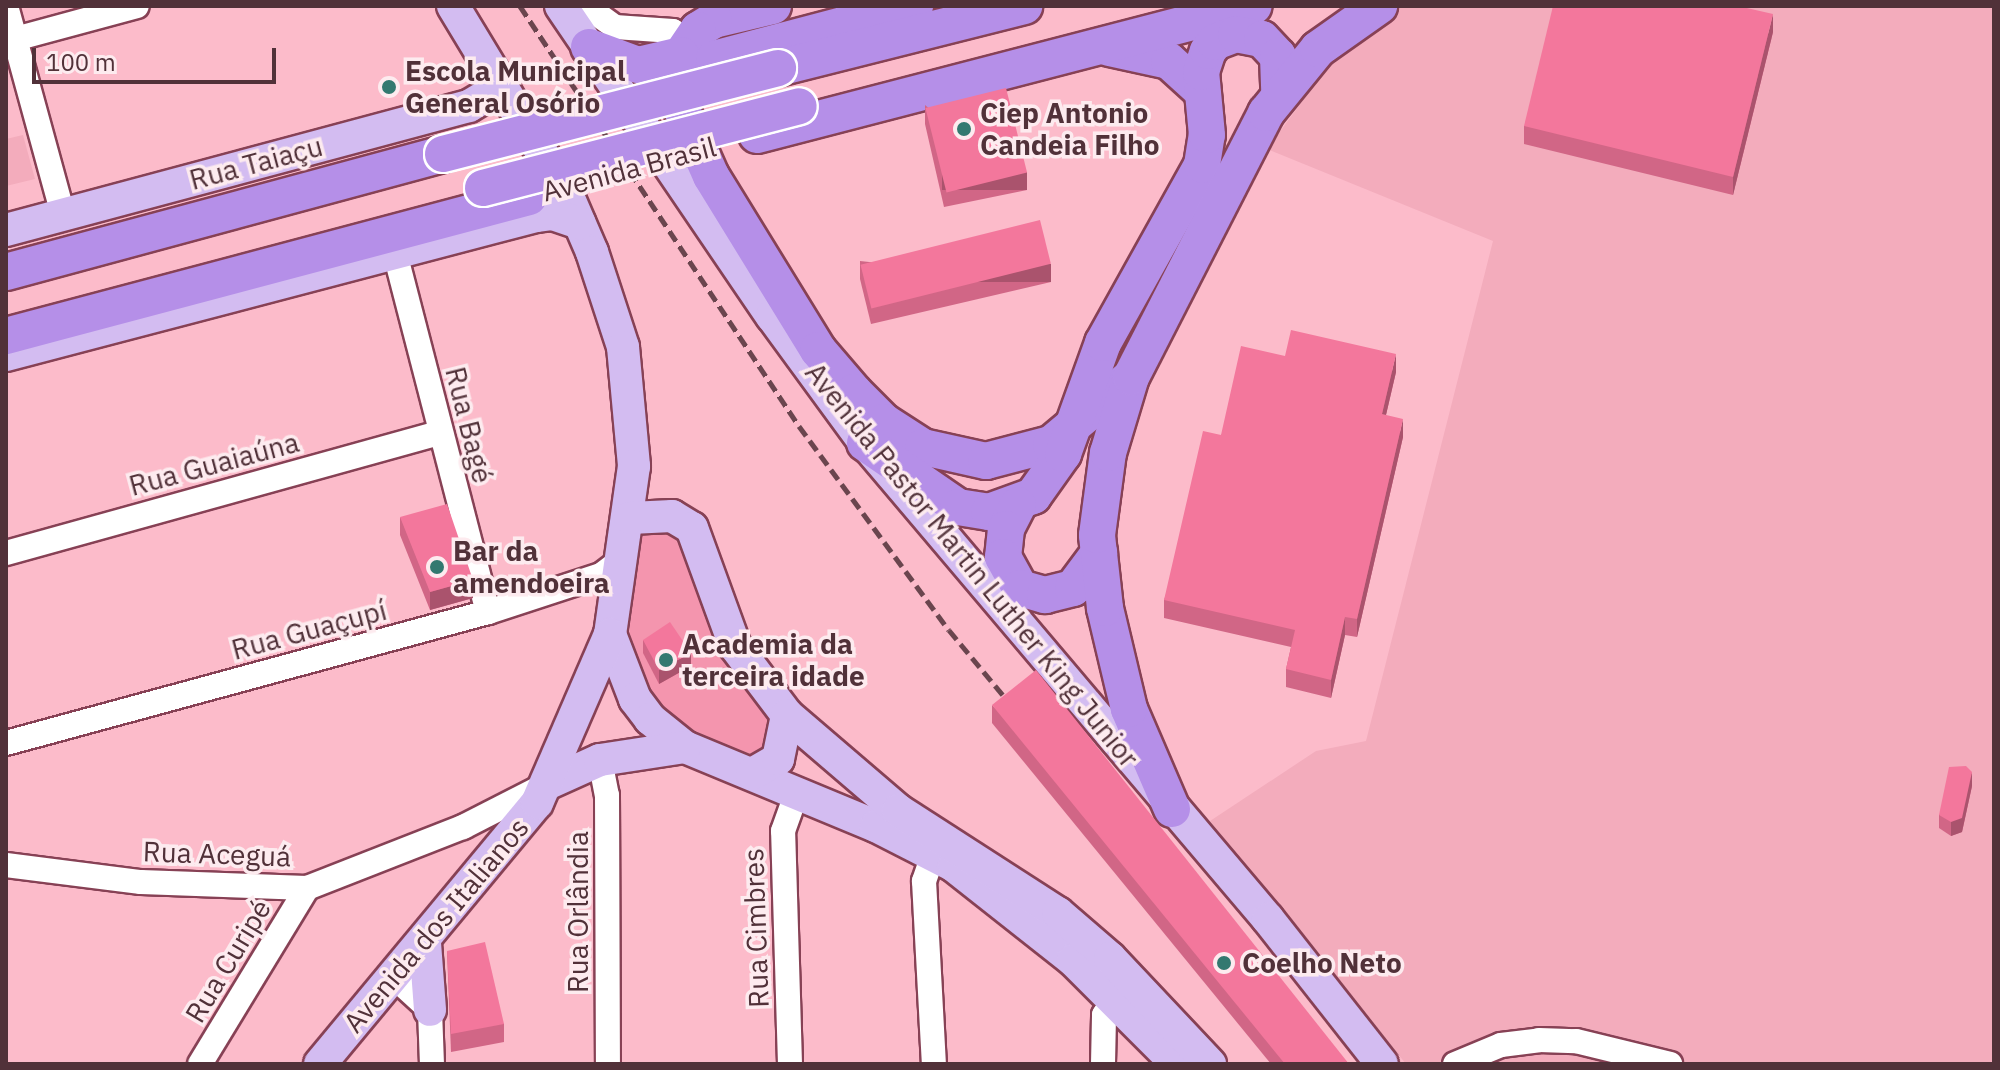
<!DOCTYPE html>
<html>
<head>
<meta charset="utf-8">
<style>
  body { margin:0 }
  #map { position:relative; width:2000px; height:1070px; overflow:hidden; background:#fcbbca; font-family:"IBM Plex Sans",sans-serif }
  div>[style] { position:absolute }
  .built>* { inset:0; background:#f3acbc }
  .green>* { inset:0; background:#f495ae }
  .roads { filter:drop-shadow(2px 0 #874155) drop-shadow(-2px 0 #874155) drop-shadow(0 2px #874155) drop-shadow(0 -2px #874155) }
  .minor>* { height:24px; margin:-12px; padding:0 12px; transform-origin:12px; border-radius:12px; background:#fff }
  .major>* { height:32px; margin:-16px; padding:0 16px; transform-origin:16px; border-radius:16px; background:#d3bcf1 }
  .highway>* { height:36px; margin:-18px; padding:0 18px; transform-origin:18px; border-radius:18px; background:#b58fe8 }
  .rail>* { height:5px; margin-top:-2.5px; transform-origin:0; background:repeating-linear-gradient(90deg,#6a454e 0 12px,transparent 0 18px) }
  .bridges { filter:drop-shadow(2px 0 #fff) drop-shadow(-2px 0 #fff) drop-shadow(0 2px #fff) drop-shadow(0 -2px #fff) }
  .highway-bridge>* { height:36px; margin:-18px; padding:0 18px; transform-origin:18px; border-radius:18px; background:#b58fe8 }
  .wall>* { inset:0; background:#d16686 }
  .shaded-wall>* { inset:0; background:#aa536d; transform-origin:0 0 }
  .building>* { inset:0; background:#f3779c; transform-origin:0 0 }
  .dots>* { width:22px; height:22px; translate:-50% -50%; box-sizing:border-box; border:4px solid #fdebef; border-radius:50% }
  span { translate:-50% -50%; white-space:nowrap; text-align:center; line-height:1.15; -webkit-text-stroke:7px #fdebef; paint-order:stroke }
  .poi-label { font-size:28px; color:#513139; font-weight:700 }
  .left { translate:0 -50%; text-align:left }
  .street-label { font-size:28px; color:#513139 }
  .frame { position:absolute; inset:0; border:8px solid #513139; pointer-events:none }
  .scale { position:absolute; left:32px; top:48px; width:244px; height:36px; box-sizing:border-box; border:4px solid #513139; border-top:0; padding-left:10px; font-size:24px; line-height:28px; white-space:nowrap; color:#513139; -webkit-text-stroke:6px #fdebef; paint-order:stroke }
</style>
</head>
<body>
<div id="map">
  <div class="built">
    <i style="clip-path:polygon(1402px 6px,1994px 6px,1994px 1064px,1406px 1064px,1210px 821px,1316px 751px,1366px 741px,1493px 241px,1267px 149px,1354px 31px)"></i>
    <i style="clip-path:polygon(23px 135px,35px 179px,6px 186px,6px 139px)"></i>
  </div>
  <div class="green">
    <i style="clip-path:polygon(644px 528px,676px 529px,688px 549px,697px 595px,732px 661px,778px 724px,783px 741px,754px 760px,669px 720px,632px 667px,629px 636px,635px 541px)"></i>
  </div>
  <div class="roads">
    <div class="minor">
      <i style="left:6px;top:6px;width:217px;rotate:74.7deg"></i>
      <i style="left:586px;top:6px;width:36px;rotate:36deg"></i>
      <i style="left:615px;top:27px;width:58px;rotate:3.9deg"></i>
      <i style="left:673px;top:31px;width:19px;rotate:36deg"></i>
      <i style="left:15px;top:39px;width:126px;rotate:-15.1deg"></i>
      <i style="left:395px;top:253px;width:371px;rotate:75.5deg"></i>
      <i style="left:6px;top:553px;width:448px;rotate:-15.5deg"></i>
      <i style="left:6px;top:743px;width:499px;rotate:-15.2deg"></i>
      <i style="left:488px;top:612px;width:119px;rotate:-18.1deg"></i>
      <i style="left:601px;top:575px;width:26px;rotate:-37deg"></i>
      <i style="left:600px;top:760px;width:36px;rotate:79deg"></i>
      <i style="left:607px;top:795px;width:269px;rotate:89.8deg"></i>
      <i style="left:933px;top:855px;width:28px;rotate:109deg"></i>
      <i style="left:924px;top:881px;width:183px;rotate:86.9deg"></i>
      <i style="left:6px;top:865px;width:136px;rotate:7.2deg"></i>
      <i style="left:141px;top:882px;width:166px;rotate:2.1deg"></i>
      <i style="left:307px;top:888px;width:168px;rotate:-21.4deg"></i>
      <i style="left:463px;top:827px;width:97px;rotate:-27.1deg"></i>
      <i style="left:395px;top:978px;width:47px;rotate:42.4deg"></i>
      <i style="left:430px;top:1010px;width:54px;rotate:87.9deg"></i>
      <i style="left:200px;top:1064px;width:206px;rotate:-58.7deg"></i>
      <i style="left:790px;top:1064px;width:233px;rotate:-91.7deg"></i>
      <i style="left:783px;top:831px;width:41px;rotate:-70.3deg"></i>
      <i style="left:1103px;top:1064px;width:49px;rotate:-88.8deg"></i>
      <i style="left:1104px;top:1015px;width:20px;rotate:-57deg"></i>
      <i style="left:1455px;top:1064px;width:50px;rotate:-22.4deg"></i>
      <i style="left:1501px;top:1045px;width:38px;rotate:-7deg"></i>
      <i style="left:1539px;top:1040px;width:37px;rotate:2deg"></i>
      <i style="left:1576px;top:1041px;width:97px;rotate:13.7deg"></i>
    </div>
    <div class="major">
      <i style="left:453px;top:6px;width:222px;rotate:58.8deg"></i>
      <i style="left:568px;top:196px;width:61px;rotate:66.8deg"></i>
      <i style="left:592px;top:252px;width:100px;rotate:71.9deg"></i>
      <i style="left:623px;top:347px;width:120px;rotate:84.7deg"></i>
      <i style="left:634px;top:466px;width:170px;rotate:98.1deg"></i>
      <i style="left:610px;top:634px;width:70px;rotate:69deg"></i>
      <i style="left:635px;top:699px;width:25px;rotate:53deg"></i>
      <i style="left:650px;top:719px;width:45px;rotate:38.7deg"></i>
      <i style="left:685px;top:747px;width:207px;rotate:22.5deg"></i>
      <i style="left:876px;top:826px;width:88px;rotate:27.1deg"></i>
      <i style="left:954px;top:866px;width:152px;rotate:38.3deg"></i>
      <i style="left:1073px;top:960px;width:147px;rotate:45deg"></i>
      <i style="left:561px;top:6px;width:375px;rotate:55.8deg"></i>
      <i style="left:772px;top:316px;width:157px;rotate:53.8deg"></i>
      <i style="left:865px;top:443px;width:624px;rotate:49.75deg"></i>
      <i style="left:1268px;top:919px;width:184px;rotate:51.8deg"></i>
      <i style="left:6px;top:230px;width:479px;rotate:-15deg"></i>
      <i style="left:469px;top:106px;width:37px;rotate:-31deg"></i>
      <i style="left:6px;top:355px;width:548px;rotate:-14.7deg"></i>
      <i style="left:536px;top:216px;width:17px;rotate:-7deg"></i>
      <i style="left:553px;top:214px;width:28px;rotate:19deg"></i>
      <i style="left:630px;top:518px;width:42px;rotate:-2.7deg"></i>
      <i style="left:672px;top:516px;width:23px;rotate:31deg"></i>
      <i style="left:692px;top:528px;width:126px;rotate:70deg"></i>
      <i style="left:735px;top:646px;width:86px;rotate:53deg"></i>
      <i style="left:787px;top:715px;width:146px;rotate:40.6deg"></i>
      <i style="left:898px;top:810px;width:190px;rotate:32.8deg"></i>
      <i style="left:1058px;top:913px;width:69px;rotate:40.9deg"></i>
      <i style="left:1110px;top:958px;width:146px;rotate:46.7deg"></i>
      <i style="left:752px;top:774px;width:30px;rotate:-30deg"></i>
      <i style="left:778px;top:759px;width:45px;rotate:-78.4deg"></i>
      <i style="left:549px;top:783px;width:56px;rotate:-24.3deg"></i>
      <i style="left:600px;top:760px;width:86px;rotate:-8.7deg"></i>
      <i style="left:425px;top:943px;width:67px;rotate:85.7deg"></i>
      <i style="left:320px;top:1064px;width:339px;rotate:-50.3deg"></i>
      <i style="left:537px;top:803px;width:184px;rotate:-66.6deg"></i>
    </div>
    <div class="highway">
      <i style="left:773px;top:6px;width:61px;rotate:166.7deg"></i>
      <i style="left:714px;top:20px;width:19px;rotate:148deg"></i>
      <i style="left:698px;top:30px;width:30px;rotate:124deg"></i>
      <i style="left:681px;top:55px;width:53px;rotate:90deg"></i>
      <i style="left:681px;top:108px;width:74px;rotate:66.2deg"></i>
      <i style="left:711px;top:176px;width:204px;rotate:58.4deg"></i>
      <i style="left:818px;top:350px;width:55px;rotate:49.4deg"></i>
      <i style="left:854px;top:392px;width:42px;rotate:45deg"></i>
      <i style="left:884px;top:422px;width:46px;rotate:32.7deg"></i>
      <i style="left:923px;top:447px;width:65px;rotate:12.5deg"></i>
      <i style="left:986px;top:461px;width:67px;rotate:-14.7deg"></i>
      <i style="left:1051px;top:444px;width:103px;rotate:-39.9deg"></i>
      <i style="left:589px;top:47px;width:52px;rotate:20.2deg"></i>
      <i style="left:638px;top:65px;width:44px;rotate:-13.1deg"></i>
      <i style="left:1109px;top:48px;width:61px;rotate:12.2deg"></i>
      <i style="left:1169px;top:61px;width:45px;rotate:42.3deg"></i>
      <i style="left:714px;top:59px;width:208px;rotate:-14.8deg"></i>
      <i style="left:778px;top:68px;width:254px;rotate:-14.1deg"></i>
      <i style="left:757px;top:135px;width:513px;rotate:-14.55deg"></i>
      <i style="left:6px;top:272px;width:453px;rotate:-15.1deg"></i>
      <i style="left:6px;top:336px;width:541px;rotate:-14.88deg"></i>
      <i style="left:865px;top:443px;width:113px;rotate:34.5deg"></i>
      <i style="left:958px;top:507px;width:31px;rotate:9deg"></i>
      <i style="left:989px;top:512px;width:47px;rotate:-20deg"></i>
      <i style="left:1033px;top:496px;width:52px;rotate:-54.5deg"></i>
      <i style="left:1063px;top:454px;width:118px;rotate:-70.2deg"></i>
      <i style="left:1103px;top:343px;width:204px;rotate:-60.9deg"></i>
      <i style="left:1202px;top:165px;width:30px;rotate:-81deg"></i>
      <i style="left:1207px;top:135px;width:63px;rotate:-95.4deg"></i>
      <i style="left:1201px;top:72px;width:22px;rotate:-72deg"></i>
      <i style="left:1208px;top:51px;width:11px;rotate:-52deg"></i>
      <i style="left:1215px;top:42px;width:22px;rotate:-21deg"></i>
      <i style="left:1236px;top:34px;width:26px;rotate:11deg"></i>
      <i style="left:1262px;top:39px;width:23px;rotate:47deg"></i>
      <i style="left:1278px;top:56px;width:36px;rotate:88deg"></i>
      <i style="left:1018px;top:505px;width:27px;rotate:117deg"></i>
      <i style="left:1006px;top:529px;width:28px;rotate:96deg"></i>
      <i style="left:1003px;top:557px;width:35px;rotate:61deg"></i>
      <i style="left:1020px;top:588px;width:26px;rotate:16deg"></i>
      <i style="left:1045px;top:595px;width:29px;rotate:-14deg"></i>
      <i style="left:1073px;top:588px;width:44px;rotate:-53.4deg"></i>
      <i style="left:1172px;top:809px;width:109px;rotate:-113.3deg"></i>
      <i style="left:1129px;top:709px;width:104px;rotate:-103.4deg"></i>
      <i style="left:1105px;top:608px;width:73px;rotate:-96.3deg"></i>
      <i style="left:1097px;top:535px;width:83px;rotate:-82.4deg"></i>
      <i style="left:1108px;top:453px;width:79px;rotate:-73.2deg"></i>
      <i style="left:1131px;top:377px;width:297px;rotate:-62.9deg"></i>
      <i style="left:1266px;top:113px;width:82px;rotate:-50.9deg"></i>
      <i style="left:1318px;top:49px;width:75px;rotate:-35.2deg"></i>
    </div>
  </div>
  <div class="rail">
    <i style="left:520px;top:6px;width:504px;rotate:56.4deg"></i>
    <i style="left:799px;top:426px;width:253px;rotate:53.7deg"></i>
    <i style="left:949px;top:630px;width:107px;rotate:50.3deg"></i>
  </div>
  <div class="bridges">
    <div class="highway-bridge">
      <i style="left:443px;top:154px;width:346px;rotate:-14.4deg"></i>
      <i style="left:483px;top:188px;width:326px;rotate:-14.5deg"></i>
    </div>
  </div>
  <div class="wall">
    <i style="clip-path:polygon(1773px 32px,1733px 195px,1524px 144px,1524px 126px)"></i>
    <i style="clip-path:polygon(925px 105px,1027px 190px,944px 207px,925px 124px)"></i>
    <i style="clip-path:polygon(860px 261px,1051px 282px,871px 324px,860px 279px)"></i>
    <i style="clip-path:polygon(1285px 356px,1396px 372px,1386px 415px,1403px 437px,1357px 637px,1345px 635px,1331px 698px,1286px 687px,1286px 669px,1291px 647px,1164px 618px,1164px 600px,1221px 435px)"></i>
    <i style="clip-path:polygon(400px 517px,473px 598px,430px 610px,400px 535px)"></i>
    <i style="clip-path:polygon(643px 640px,691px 666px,659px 684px,643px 653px)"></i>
    <i style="clip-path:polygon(992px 705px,1349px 1064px,1271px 1064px,992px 723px)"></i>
    <i style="clip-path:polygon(1972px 786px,1962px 832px,1951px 836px,1939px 828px,1939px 815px)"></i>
    <i style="clip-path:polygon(447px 951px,504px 1024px,504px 1042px,451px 1052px)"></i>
  </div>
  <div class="shaded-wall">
    <i style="clip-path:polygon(1773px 14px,1773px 32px,1733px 195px,1733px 177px)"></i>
    <i style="left:1027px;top:172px;width:18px;height:85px;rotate:90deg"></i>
    <i style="left:1051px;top:264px;width:18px;height:185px;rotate:90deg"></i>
    <i style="clip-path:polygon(1396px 354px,1396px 372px,1382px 432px,1382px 414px)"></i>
    <i style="clip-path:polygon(1403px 419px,1403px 437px,1357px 637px,1357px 619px)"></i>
    <i style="clip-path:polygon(473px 580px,473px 598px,430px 610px,430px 592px)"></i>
    <i style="clip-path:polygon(1345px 617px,1345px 635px,1331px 698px,1331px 680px)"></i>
    <i style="clip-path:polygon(691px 653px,691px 666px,659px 684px,659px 670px)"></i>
    <i style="clip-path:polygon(1972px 772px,1972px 786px,1962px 832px,1951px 836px,1951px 822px)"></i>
  </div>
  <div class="building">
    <i style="clip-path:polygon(1553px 6px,1738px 6px,1773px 14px,1733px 177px,1524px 126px)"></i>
    <i style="left:1006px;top:88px;width:87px;height:83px;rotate:76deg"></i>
    <i style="left:1040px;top:220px;width:45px;height:185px;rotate:76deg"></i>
    <i style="clip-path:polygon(1291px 330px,1396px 354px,1382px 414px,1403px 419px,1357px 619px,1345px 617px,1331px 680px,1286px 669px,1295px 630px,1164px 600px,1203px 431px,1221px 435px,1241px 346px,1285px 356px)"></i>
    <i style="clip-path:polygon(447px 504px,473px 580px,430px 592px,400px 517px)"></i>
    <i style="clip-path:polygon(670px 622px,691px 653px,659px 670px,643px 640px)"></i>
    <i style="clip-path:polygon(1036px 670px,1349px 1064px,1285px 1064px,992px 705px)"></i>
    <i style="clip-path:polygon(1966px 766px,1972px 772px,1962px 818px,1951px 822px,1939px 815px,1949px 767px)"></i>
    <i style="clip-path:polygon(485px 942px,504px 1024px,451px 1034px,447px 951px)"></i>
  </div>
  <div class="dots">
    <i style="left:389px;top:87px;background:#337970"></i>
    <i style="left:964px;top:129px;background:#337970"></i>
    <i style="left:437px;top:567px;background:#337970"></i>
    <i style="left:666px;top:660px;background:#337970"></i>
    <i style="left:1224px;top:963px;background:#337970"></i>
  </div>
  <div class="poi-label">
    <span class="left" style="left:405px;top:87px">Escola Municipal<br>General Osório</span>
    <span class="left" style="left:980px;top:129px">Ciep Antonio<br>Candeia Filho</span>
    <span class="left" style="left:453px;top:567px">Bar da<br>amendoeira</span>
    <span class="left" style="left:682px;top:660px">Academia da<br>terceira idade</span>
    <span class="left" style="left:1242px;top:963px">Coelho Neto</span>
  </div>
  <div class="street-label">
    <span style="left:256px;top:163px;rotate:-15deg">Rua Taiaçu</span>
    <span style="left:629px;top:169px;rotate:-15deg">Avenida Brasil</span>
    <span style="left:469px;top:425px;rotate:76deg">Rua Bagé</span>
    <span style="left:214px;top:464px;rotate:-15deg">Rua Guaiaúna</span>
    <span style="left:972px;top:565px;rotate:51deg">Avenida Pastor Martin Luther King Junior</span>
    <span style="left:309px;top:630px;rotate:-15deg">Rua Guaçupí</span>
    <span style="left:217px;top:854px;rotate:2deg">Rua Aceguá</span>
    <span style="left:578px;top:912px;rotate:-90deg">Rua Orlândia</span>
    <span style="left:436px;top:925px;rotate:-50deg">Avenida dos Italianos</span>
    <span style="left:756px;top:928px;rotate:-92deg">Rua Cimbres</span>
    <span style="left:228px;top:961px;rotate:-59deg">Rua Curipé</span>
  </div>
  <div class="frame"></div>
  <div class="scale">100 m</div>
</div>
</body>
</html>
